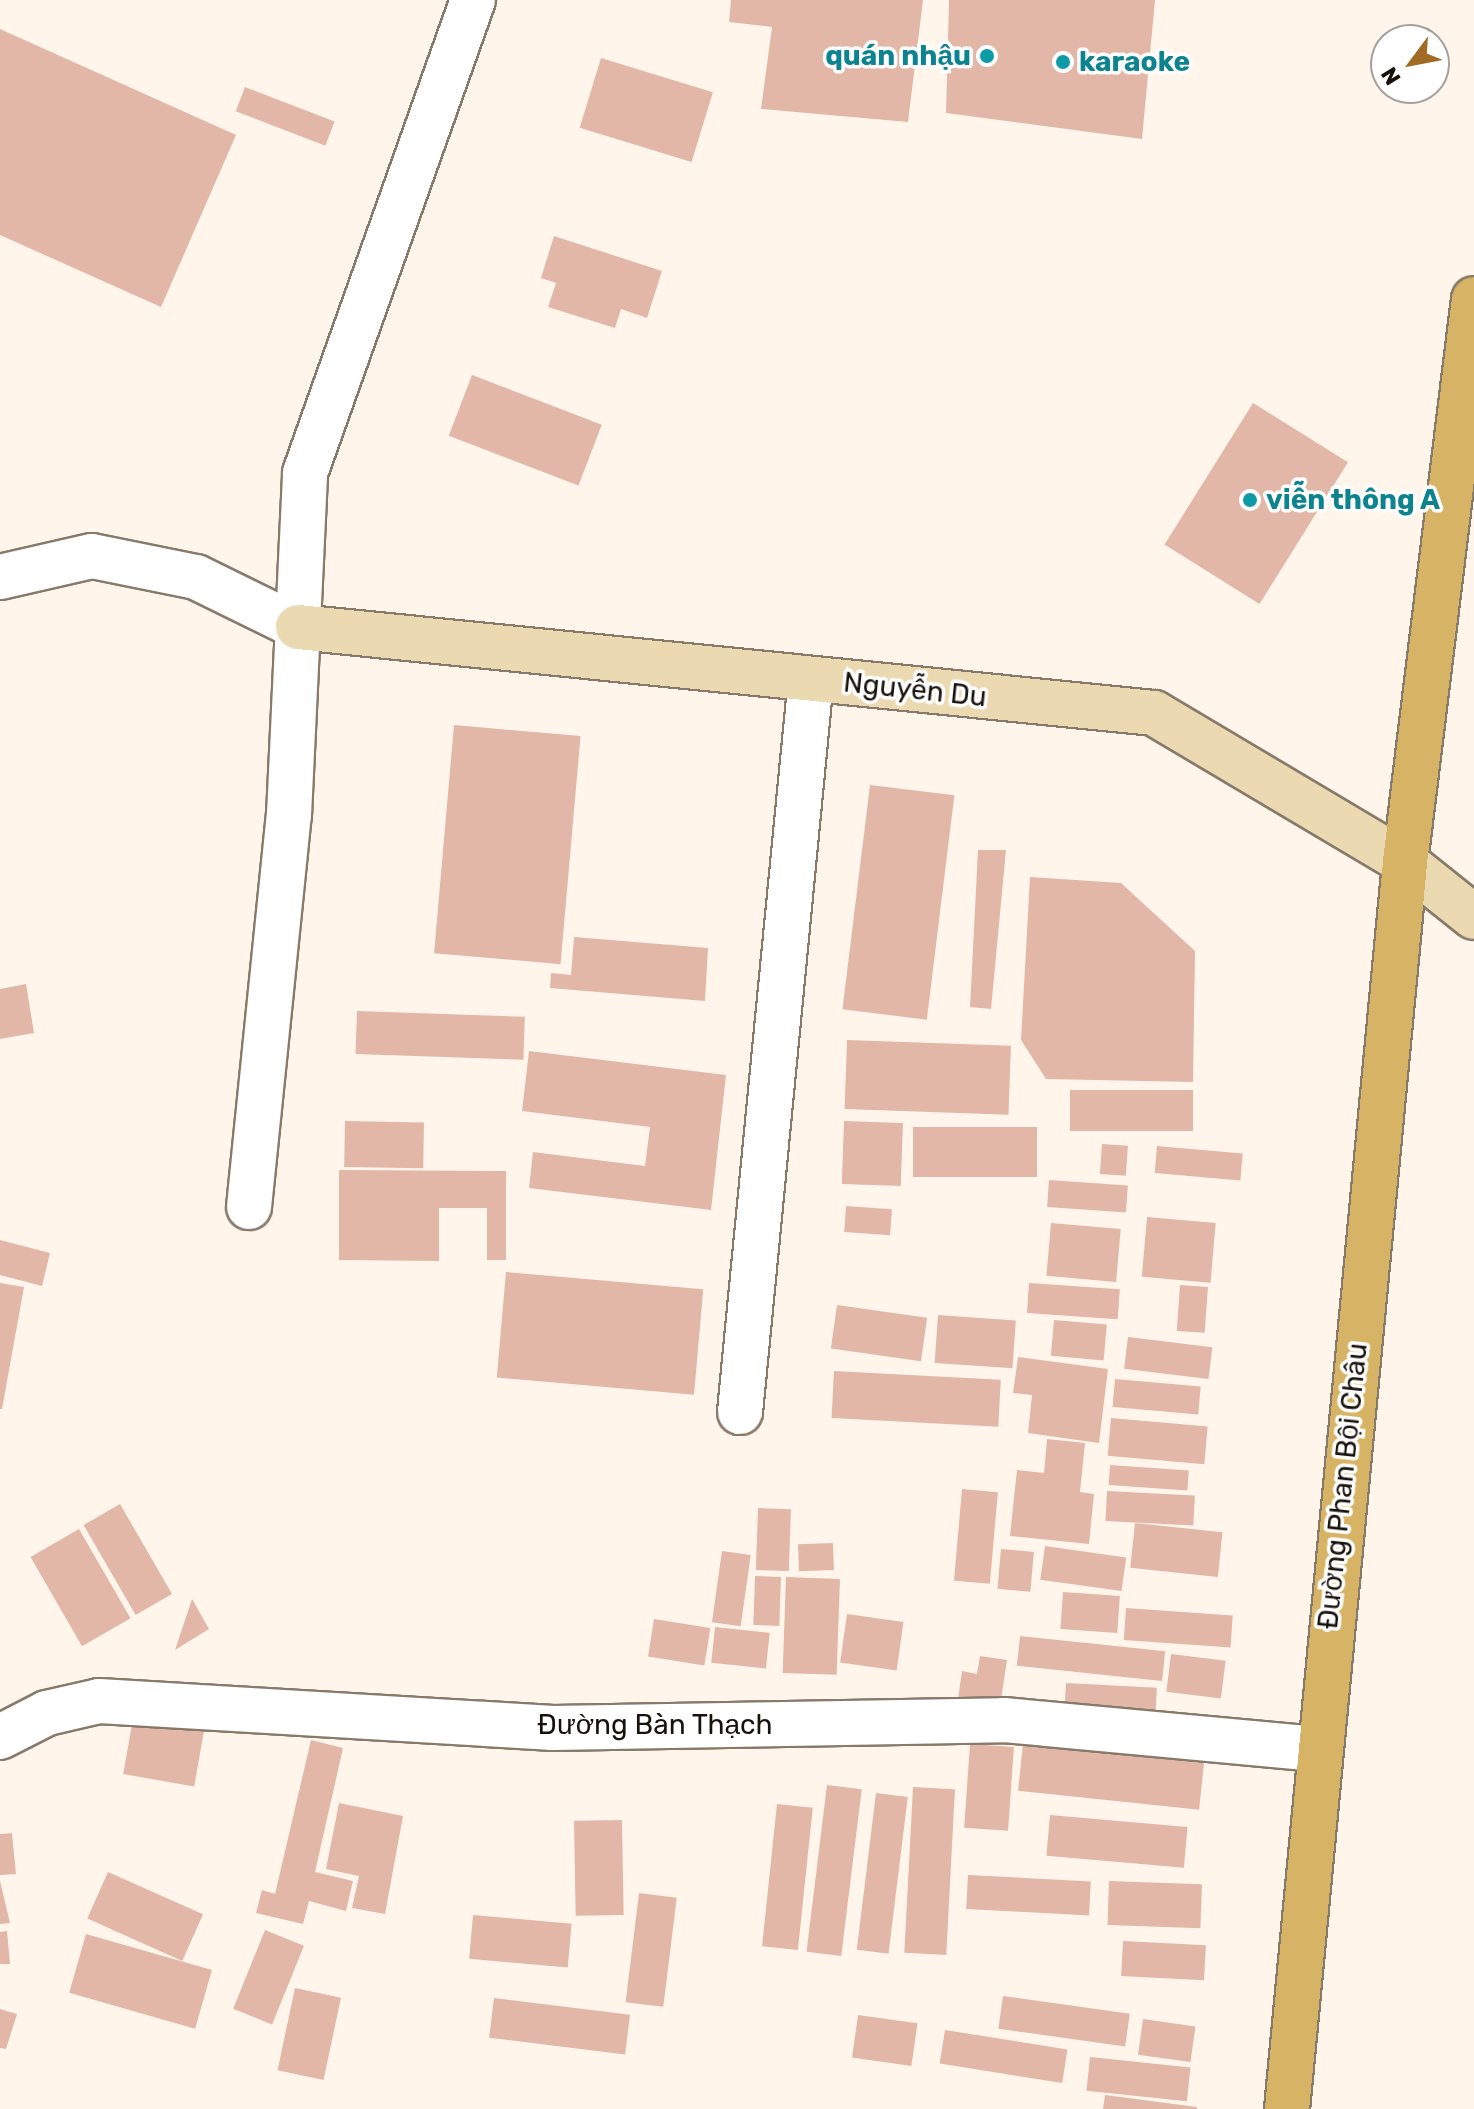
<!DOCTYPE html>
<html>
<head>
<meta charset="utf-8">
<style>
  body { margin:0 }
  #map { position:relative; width:1474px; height:2109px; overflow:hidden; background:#fff5eb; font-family:Rubik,sans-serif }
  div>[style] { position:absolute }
  .building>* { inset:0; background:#e3b7a8; transform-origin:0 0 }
  .roads { filter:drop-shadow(2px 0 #887a6b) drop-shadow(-2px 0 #887a6b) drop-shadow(0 2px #887a6b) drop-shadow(0 -2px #887a6b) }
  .street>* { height:44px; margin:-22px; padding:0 22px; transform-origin:22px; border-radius:22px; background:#fff }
  .secondary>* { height:44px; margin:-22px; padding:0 22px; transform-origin:22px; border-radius:22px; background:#ebd9b2 }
  .primary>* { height:44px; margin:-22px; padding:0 22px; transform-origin:22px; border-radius:22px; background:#d7b366 }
  .dots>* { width:22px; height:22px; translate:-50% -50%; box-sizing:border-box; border:4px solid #fff; border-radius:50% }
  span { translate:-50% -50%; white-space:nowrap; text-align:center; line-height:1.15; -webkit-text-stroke:7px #fff; paint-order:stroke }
  .culture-label { font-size:28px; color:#0d838f; font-weight:700 }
  .right { translate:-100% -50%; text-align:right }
  .left { translate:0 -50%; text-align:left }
  .street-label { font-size:28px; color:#18120d }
  .north { position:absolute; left:1370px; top:24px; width:80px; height:80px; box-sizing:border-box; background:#fff; border:2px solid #a3a09e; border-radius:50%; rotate:238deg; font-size:22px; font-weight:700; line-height:32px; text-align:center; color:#18120d }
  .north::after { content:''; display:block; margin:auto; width:28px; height:36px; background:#a16b25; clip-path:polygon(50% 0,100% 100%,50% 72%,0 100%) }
</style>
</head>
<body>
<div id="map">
  <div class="building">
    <i style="clip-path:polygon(731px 0,923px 0,908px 122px,761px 109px,772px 27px,729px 22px)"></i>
    <i style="clip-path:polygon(949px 0,1155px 0,1142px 139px,946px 113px)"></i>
    <i style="clip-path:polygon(0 29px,236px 135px,161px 307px,0 235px)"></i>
    <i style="left:601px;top:58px;width:117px;height:73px;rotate:17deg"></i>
    <i style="left:245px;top:87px;width:96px;height:26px;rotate:21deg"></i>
    <i style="clip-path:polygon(554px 236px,662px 271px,647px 318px,621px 309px,615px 328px,548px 307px,556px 283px,541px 278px)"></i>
    <i style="left:472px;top:375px;width:139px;height:65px;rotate:21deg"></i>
    <i style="left:1253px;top:403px;width:112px;height:167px;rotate:32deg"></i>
    <i style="left:454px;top:725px;width:127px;height:229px;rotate:5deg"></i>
    <i style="left:870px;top:785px;width:85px;height:226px;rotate:7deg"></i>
    <i style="clip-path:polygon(978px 850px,1006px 850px,991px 1009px,970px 1007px)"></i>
    <i style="clip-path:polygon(1030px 877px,1121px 883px,1195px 951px,1193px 1082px,1046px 1079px,1021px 1040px)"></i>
    <i style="clip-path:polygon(574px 937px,708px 948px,705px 1001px,550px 988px,551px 973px,571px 975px)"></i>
    <i style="clip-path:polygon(26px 984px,34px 1033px,0 1039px,0 989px)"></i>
    <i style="left:357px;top:1011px;width:168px;height:43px;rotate:2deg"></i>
    <i style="left:847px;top:1040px;width:164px;height:69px;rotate:2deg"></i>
    <i style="clip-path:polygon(529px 1051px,726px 1075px,711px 1210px,529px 1188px,533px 1152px,645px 1166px,650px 1127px,522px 1111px)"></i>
    <i style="left:1070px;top:1090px;width:123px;height:41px"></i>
    <i style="left:345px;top:1121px;width:79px;height:46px;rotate:1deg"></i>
    <i style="left:844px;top:1121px;width:59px;height:63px;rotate:2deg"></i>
    <i style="left:913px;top:1127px;width:124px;height:50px"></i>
    <i style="left:1102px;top:1144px;width:26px;height:30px;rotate:4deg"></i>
    <i style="left:1157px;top:1146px;width:86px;height:27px;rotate:5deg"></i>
    <i style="clip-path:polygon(339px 1170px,506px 1171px,506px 1260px,487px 1260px,487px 1208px,439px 1208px,439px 1261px,339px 1260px)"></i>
    <i style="left:1049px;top:1180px;width:79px;height:27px;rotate:4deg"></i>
    <i style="left:846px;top:1206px;width:46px;height:26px;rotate:4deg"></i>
    <i style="left:1147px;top:1217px;width:69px;height:60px;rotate:5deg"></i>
    <i style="left:1051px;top:1223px;width:70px;height:53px;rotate:5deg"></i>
    <i style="clip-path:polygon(0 1240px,50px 1253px,42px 1286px,0 1275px)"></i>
    <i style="left:506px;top:1272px;width:198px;height:106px;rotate:5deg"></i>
    <i style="clip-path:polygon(0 1283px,24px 1287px,2px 1409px,0 1409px)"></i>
    <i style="left:1029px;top:1283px;width:91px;height:30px;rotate:4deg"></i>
    <i style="left:1180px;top:1285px;width:28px;height:46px;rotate:4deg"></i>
    <i style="left:837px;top:1305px;width:91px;height:44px;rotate:8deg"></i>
    <i style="left:938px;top:1315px;width:78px;height:48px;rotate:4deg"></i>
    <i style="left:1054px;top:1320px;width:53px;height:36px;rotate:5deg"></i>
    <i style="left:1128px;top:1337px;width:85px;height:32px;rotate:7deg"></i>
    <i style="clip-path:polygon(1018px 1357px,1108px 1369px,1099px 1443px,1028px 1433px,1032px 1395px,1013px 1393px)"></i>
    <i style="left:834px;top:1371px;width:167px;height:47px;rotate:3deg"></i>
    <i style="left:1115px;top:1379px;width:86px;height:28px;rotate:5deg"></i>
    <i style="left:1111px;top:1418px;width:97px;height:38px;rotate:5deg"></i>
    <i style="clip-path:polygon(1047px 1439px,1085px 1443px,1080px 1492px,1094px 1494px,1089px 1544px,1010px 1536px,1017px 1470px,1044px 1473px)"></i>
    <i style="left:1110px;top:1465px;width:79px;height:20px;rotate:4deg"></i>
    <i style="left:962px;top:1489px;width:36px;height:92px;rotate:5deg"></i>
    <i style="left:1107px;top:1491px;width:88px;height:30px;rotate:3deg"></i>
    <i style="left:120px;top:1504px;width:104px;height:42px;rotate:60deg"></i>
    <i style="left:758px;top:1508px;width:33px;height:62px;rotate:2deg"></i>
    <i style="left:1135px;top:1523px;width:88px;height:45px;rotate:6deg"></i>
    <i style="left:79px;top:1529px;width:103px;height:56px;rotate:60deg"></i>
    <i style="left:833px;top:1543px;width:27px;height:35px;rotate:88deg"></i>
    <i style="left:1045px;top:1546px;width:82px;height:34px;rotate:8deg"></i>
    <i style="left:1001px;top:1549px;width:33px;height:40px;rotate:5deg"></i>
    <i style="left:722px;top:1551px;width:29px;height:72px;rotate:8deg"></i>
    <i style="left:755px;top:1576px;width:26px;height:49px;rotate:2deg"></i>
    <i style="left:786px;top:1577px;width:54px;height:96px;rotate:2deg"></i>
    <i style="left:1063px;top:1592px;width:57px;height:37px;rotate:4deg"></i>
    <i style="clip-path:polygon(192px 1599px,209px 1629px,175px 1650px)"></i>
    <i style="left:1126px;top:1608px;width:107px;height:32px;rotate:4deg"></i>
    <i style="left:847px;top:1614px;width:57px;height:49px;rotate:8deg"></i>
    <i style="left:654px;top:1619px;width:57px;height:38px;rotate:9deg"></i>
    <i style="left:715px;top:1627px;width:55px;height:36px;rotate:6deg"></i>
    <i style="left:1020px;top:1636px;width:146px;height:30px;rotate:6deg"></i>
    <i style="left:1171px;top:1654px;width:55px;height:38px;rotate:7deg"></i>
    <i style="clip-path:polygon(980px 1656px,1007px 1660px,1000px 1706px,958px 1699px,962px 1671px,977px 1674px)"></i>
    <i style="left:1066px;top:1683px;width:91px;height:35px;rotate:3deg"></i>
    <i style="left:134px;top:1713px;width:72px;height:62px;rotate:10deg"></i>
    <i style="clip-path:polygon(311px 1740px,343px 1748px,315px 1872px,353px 1881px,346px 1911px,309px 1901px,303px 1924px,256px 1913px,262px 1890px,275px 1894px)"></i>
    <i style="left:970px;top:1744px;width:44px;height:84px;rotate:4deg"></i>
    <i style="left:1023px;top:1744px;width:182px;height:47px;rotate:6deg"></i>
    <i style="left:827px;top:1785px;width:35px;height:168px;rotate:7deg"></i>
    <i style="left:913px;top:1787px;width:42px;height:166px;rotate:3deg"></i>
    <i style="left:876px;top:1793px;width:32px;height:158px;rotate:7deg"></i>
    <i style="clip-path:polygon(339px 1803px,403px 1816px,385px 1914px,352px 1908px,359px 1876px,326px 1869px)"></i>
    <i style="left:777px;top:1804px;width:36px;height:143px;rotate:6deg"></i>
    <i style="left:1050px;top:1815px;width:138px;height:41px;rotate:5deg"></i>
    <i style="left:622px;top:1820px;width:95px;height:48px;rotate:89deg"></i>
    <i style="clip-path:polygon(12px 1833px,16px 1874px,0 1875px,0 1834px)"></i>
    <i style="left:108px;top:1872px;width:104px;height:51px;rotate:24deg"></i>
    <i style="left:968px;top:1875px;width:123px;height:34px;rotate:3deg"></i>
    <i style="clip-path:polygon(0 1881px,10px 1923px,0 1924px)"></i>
    <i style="left:1109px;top:1881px;width:93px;height:44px;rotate:2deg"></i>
    <i style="left:639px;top:1893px;width:38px;height:110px;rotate:7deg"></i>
    <i style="left:473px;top:1915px;width:99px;height:44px;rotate:5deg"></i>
    <i style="left:265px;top:1930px;width:42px;height:85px;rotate:22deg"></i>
    <i style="clip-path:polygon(7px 1931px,10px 1964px,0 1964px,0 1932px)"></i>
    <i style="left:86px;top:1934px;width:131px;height:61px;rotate:16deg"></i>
    <i style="left:1123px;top:1941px;width:83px;height:35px;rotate:3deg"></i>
    <i style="left:295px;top:1988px;width:47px;height:84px;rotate:12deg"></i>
    <i style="left:1003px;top:1996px;width:128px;height:33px;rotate:8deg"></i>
    <i style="left:494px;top:1998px;width:137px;height:40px;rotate:7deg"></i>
    <i style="clip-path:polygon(0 2009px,17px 2014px,6px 2049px,0 2048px)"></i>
    <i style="left:858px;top:2015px;width:60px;height:43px;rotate:8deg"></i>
    <i style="left:1143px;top:2019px;width:53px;height:36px;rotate:8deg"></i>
    <i style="left:945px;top:2030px;width:124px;height:34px;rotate:9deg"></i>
    <i style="left:1090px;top:2057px;width:101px;height:34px;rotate:6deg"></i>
    <i style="clip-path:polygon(1105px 2095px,1197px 2107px,1197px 2109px,1103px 2109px)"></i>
  </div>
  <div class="roads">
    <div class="street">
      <i style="left:0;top:577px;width:94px;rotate:-12.9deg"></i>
      <i style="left:92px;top:556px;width:106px;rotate:11.4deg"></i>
      <i style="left:196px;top:577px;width:114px;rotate:26.1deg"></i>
      <i style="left:249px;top:1207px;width:394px;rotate:-84.2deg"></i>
      <i style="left:289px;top:815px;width:342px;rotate:-87.3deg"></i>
      <i style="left:305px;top:473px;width:502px;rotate:-70.45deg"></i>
      <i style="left:740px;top:1412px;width:736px;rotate:-84.47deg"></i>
      <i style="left:0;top:1737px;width:53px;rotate:-27.1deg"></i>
      <i style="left:47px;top:1713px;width:53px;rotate:-13deg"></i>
      <i style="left:99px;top:1701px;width:455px;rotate:3.4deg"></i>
      <i style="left:553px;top:1728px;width:451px;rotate:-1deg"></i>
      <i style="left:1004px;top:1720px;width:314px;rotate:5.3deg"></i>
    </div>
    <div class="secondary">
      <i style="left:298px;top:627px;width:860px;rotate:5.74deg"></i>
      <i style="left:1154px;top:713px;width:292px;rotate:30.7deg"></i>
      <i style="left:1405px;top:862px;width:88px;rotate:38.6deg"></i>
    </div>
    <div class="primary">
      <i style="left:1287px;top:2109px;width:1253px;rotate:-84.59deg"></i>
      <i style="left:1405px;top:862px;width:567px;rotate:-83.01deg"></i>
    </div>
  </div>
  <div class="dots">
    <i style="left:987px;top:56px;background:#0f9aa8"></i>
    <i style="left:1063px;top:62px;background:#0f9aa8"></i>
    <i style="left:1250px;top:500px;background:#0f9aa8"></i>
  </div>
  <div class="culture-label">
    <span class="right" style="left:971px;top:56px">quán nhậu</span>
    <span class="left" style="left:1079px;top:62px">karaoke</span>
    <span class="left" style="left:1266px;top:500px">viễn thông A</span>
  </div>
  <div class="street-label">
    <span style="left:915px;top:690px;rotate:6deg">Nguyễn Du</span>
    <span style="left:1343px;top:1486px;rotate:-84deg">Đường Phan Bội Châu</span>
    <span style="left:655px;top:1725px">Đường Bàn Thạch</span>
  </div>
  <div class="north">N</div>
</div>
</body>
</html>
